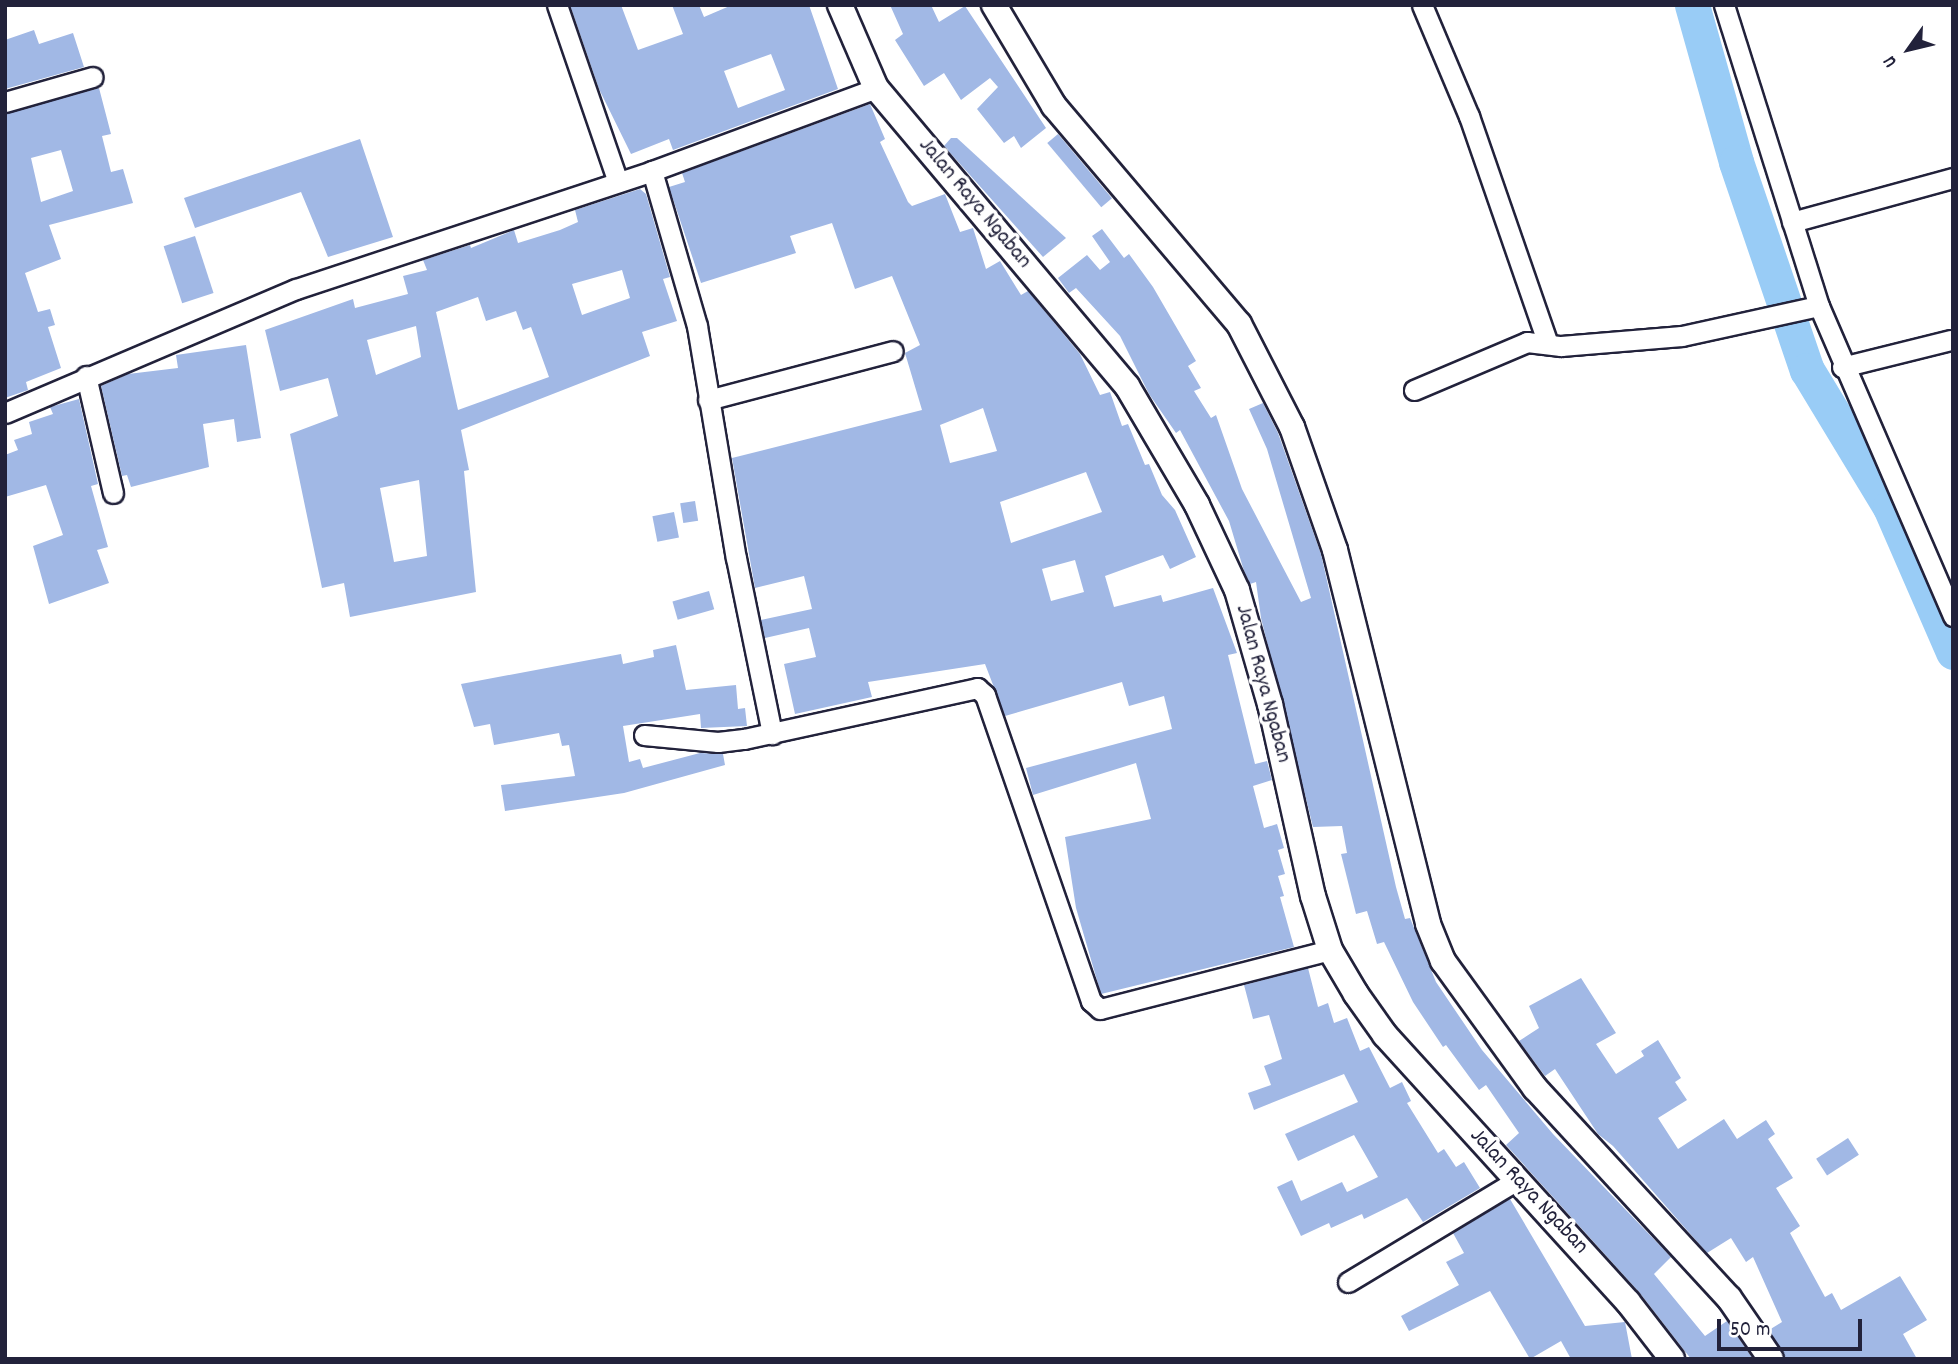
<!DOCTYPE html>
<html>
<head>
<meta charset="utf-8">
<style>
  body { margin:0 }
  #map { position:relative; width:1958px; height:1364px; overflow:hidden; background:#fff; font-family:Dekko,sans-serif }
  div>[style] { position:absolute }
  .river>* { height:35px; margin:-17.5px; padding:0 17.5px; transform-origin:17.5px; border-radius:17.5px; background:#99ccf6 }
  .building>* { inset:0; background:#a1b8e5; transform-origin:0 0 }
  .roads { filter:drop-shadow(2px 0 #22223b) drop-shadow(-2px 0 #22223b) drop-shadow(0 2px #22223b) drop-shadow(0 -2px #22223b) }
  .minor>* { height:19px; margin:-9.5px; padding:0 9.5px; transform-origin:9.5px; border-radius:9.5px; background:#fff }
  .tertiary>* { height:24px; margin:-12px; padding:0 12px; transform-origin:12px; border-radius:12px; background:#fff }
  span { translate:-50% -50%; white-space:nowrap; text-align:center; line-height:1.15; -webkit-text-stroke:7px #fff; paint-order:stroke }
  .street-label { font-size:23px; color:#22223b }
  .frame { position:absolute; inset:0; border:7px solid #22223b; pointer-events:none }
  .north { position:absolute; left:1874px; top:14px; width:70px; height:70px; -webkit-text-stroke:5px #fff; paint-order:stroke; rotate:236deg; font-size:19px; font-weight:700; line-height:28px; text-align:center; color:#22223b }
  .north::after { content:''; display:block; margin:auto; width:24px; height:32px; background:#22223b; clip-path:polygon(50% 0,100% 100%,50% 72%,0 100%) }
  .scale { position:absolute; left:1717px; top:1319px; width:145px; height:32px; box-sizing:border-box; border:4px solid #22223b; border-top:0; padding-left:9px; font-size:21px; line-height:24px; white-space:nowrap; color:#22223b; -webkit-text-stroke:5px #fff; paint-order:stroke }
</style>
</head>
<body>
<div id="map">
  <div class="river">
    <i style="left:1692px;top:5px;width:163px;rotate:74.3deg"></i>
    <i style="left:1736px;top:162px;width:220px;rotate:71.2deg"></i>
    <i style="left:1807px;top:370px;width:160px;rotate:58.8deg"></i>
    <i style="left:1890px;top:507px;width:158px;rotate:66.5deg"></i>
  </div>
  <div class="building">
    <i style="clip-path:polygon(evenodd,570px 5px,621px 5px,638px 50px,683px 34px,672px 5px,699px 5px,704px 17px,732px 5px,809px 5px,838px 89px,673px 150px,669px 139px,631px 154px,599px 89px,570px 5px,771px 54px,785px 90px,738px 108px,724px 71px,771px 54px)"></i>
    <i style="clip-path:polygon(890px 5px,931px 5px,939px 22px,965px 6px,1046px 128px,1021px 148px,1014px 136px,1004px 143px,977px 109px,998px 87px,990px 78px,961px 100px,944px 73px,924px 86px,895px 40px,903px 34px)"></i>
    <i style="clip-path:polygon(34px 30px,39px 44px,73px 33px,84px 67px,5px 89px,5px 40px)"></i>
    <i style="clip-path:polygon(evenodd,99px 88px,111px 134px,102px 136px,111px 172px,123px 169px,133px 203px,49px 225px,61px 259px,25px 273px,38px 312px,50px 309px,55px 325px,48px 327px,61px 368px,26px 382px,28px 390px,5px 398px,5px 114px,99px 88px,61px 150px,73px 191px,41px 202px,31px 158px,61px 150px)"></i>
    <i style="clip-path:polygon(evenodd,870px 104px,885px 139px,880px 142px,908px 202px,912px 206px,945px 194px,960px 232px,973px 228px,986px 269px,1000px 261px,1021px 295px,1028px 291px,1080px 354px,1100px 395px,1110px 392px,1122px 426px,1128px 424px,1145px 465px,1149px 464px,1162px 495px,1175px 510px,1196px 557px,1170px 569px,1163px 555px,1105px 576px,1114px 607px,1161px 595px,1163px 602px,1213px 588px,1237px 653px,1228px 655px,1255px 764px,1267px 761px,1272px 780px,1253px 786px,1264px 828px,1277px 824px,1284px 848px,1278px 850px,1285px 874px,1278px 876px,1284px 896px,1280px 897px,1294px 947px,1101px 994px,1076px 908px,1065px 837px,1151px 819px,1136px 763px,1033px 795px,1026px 768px,1172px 729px,1164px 696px,1129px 706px,1122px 682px,1005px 716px,985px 664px,868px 682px,872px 697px,795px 714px,784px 664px,816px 657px,809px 628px,765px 638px,761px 620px,812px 609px,804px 576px,755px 588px,732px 458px,922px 410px,905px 353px,920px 345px,892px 276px,855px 289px,832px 223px,790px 236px,796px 253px,701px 283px,669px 187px,685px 182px,682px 173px,870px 104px,983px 408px,997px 451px,950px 463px,940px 425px,983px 408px,870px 104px,1086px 472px,1102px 512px,1011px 543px,1000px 502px,1086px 472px,870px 104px,1075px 560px,1084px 592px,1051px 601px,1042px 569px,1075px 560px)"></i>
    <i style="left:1058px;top:134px;width:84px;height:14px;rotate:50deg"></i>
    <i style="clip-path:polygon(951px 138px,957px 138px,1066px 238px,1043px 257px,944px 146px)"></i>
    <i style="clip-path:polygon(360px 139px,393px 237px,328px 257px,301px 192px,195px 228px,184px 198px)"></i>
    <i style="clip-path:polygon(evenodd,640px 189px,646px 194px,670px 277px,663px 279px,677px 321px,642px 332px,650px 356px,461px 430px,469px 470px,464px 471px,476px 592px,350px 617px,344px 583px,322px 588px,290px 434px,338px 416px,328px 378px,280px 391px,265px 330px,353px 299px,355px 308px,408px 294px,403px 276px,427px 270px,423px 260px,470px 245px,471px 248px,514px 230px,518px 243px,560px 230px,578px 222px,575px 210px,640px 189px,622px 270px,630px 298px,582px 315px,572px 284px,622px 270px,640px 189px,478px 297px,486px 321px,516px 311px,523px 330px,531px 327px,549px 377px,458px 410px,436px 312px,478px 297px,640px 189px,416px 326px,421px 357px,376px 375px,367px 340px,416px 326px,640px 189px,419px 480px,427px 556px,394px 562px,380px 488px,419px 480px)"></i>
    <i style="clip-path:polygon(1102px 229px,1124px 258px,1129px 254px,1153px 287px,1196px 361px,1188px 366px,1201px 388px,1194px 391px,1211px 418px,1216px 415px,1242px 489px,1301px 602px,1311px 598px,1267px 449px,1249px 409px,1263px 403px,1278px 433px,1321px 554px,1396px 887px,1405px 919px,1410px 918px,1436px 982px,1482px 1050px,1553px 1134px,1671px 1257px,1654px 1274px,1705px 1336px,1727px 1321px,1753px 1359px,1691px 1359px,1639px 1292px,1506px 1145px,1519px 1133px,1486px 1085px,1479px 1090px,1446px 1045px,1443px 1047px,1413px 1002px,1384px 942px,1377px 944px,1367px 911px,1356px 914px,1341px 854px,1347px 853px,1342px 826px,1313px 827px,1261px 618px,1256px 582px,1250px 584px,1244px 571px,1229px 521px,1180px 430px,1176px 433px,1149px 394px,1120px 336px,1076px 288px,1069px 293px,1058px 278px,1087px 255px,1100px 270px,1110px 262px,1092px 236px)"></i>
    <i style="left:195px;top:236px;width:60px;height:33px;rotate:72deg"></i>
    <i style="clip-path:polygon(246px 345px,261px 438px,237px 442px,234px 419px,203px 424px,209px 467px,131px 487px,127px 475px,122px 476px,101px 386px,128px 374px,178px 368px,176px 355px)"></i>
    <i style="clip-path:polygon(79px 399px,98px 484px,91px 486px,108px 547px,97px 550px,109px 583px,49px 604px,33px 546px,63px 535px,46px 485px,5px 497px,5px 455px,18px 450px,14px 440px,32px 434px,29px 422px,53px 414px,50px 407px)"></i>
    <i style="left:695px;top:501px;width:20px;height:15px;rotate:81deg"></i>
    <i style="left:674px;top:512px;width:26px;height:22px;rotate:79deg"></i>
    <i style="left:709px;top:591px;width:19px;height:38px;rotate:74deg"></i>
    <i style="clip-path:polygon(676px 645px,686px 690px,736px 685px,738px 709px,745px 708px,747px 726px,701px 728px,700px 714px,623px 726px,629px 762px,640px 759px,643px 768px,700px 753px,723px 754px,725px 765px,624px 793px,505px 811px,501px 785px,575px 776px,569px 745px,562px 746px,559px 733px,494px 745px,490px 724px,474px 727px,461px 684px,621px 654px,623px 664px,654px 657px,653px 650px)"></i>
    <i style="clip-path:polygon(1308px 968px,1318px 1007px,1328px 1003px,1334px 1023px,1347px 1018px,1360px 1051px,1369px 1047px,1390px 1088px,1402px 1082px,1411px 1101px,1407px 1103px,1438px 1153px,1444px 1149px,1456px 1167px,1464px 1162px,1480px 1188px,1423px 1222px,1407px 1198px,1364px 1219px,1362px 1214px,1331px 1228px,1329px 1223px,1301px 1236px,1277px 1187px,1292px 1180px,1301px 1201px,1342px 1182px,1347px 1192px,1378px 1177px,1354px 1135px,1298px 1161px,1285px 1134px,1358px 1102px,1344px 1074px,1254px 1110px,1248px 1093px,1271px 1085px,1264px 1066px,1282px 1059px,1269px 1015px,1253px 1019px,1244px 985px)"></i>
    <i style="clip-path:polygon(1581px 978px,1616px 1033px,1596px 1044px,1616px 1074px,1644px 1056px,1641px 1051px,1658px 1040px,1681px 1078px,1675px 1082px,1687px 1100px,1658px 1118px,1678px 1149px,1724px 1119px,1737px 1139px,1766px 1120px,1775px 1134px,1768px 1139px,1793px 1178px,1776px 1188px,1800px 1226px,1790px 1233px,1825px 1297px,1832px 1293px,1841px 1310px,1900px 1276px,1927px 1320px,1903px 1334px,1917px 1359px,1786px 1359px,1769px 1330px,1782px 1322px,1753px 1257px,1746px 1262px,1731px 1238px,1707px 1253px,1613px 1146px,1598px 1134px,1555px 1069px,1545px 1076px,1519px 1041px,1539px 1028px,1529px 1006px)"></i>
    <i style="left:1848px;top:1138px;width:20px;height:38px;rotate:57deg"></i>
    <i style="clip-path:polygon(1510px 1199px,1585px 1326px,1625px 1322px,1632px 1359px,1571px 1359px,1561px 1341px,1530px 1359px,1490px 1291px,1409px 1331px,1401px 1316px,1459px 1285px,1446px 1262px,1464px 1253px,1453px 1233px)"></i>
  </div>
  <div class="roads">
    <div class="minor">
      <i style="left:557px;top:5px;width:187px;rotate:71deg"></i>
      <i style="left:1422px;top:5px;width:121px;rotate:67.1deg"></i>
      <i style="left:1469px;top:116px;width:241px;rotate:70.9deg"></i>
      <i style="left:1724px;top:5px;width:316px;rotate:72.5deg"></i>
      <i style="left:1819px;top:306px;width:338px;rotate:66.6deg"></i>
      <i style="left:5px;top:102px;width:91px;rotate:-15.9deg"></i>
      <i style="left:652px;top:171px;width:161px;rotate:73.8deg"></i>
      <i style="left:697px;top:326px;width:235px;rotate:80.5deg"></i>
      <i style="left:736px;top:558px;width:180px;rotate:78.4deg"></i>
      <i style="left:1792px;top:222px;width:167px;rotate:-15.3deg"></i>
      <i style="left:1842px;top:367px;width:112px;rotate:-13.9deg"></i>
      <i style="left:86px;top:376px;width:120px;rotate:77deg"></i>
      <i style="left:1414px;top:390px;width:123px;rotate:-23deg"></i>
      <i style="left:1527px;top:342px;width:34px;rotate:7deg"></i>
      <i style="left:1561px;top:346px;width:121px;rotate:-4.7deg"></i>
      <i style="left:1682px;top:336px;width:140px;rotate:-12.4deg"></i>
      <i style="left:708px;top:400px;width:191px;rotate:-14.8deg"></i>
      <i style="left:5px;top:413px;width:316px;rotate:-23.1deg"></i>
      <i style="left:296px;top:289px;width:375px;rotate:-18.3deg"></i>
      <i style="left:652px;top:171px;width:239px;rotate:-20.3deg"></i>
      <i style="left:644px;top:735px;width:74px;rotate:5.4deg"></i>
      <i style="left:718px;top:742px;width:26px;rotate:-7deg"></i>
      <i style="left:744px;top:739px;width:239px;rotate:-12.3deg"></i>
      <i style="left:977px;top:688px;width:11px;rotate:41deg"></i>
      <i style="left:985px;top:695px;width:324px;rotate:70.9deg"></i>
      <i style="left:1091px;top:1001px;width:12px;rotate:42deg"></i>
      <i style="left:1100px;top:1009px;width:237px;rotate:-14.4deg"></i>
      <i style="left:1348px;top:1282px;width:197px;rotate:-31.1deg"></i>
    </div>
    <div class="tertiary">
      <i style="left:840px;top:5px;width:90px;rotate:66.6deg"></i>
      <i style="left:876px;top:88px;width:390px;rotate:49.9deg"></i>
      <i style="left:1127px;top:386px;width:138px;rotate:59.5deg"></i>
      <i style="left:1197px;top:505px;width:94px;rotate:64.8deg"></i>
      <i style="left:1237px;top:590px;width:119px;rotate:73.9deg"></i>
      <i style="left:1270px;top:704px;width:197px;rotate:77.4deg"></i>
      <i style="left:1313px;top:896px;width:57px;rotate:72.5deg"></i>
      <i style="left:1330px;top:950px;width:51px;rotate:59.4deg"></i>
      <i style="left:1356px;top:994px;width:50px;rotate:54.7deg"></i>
      <i style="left:1385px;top:1035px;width:361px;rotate:47.7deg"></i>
      <i style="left:1628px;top:1302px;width:72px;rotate:52.3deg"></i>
      <i style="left:994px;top:5px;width:117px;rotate:59.3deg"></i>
      <i style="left:1054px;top:106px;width:286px;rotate:49.7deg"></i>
      <i style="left:1239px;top:324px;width:116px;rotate:62.8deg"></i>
      <i style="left:1292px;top:427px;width:130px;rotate:70.7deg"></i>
      <i style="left:1335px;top:550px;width:385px;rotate:76deg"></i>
      <i style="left:1428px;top:924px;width:40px;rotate:68deg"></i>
      <i style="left:1443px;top:961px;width:157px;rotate:54.1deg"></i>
      <i style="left:1535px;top:1088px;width:286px;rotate:47.3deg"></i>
      <i style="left:1729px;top:1298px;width:74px;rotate:55.5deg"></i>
    </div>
  </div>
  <div class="street-label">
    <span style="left:974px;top:204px;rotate:50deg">Jalan Raya Ngaban</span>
    <span style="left:1262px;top:684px;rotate:75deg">Jalan Raya Ngaban</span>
    <span style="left:1528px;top:1192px;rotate:47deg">Jalan Raya Ngaban</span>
  </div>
  <div class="frame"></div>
  <div class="north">U</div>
  <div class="scale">50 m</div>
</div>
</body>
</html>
